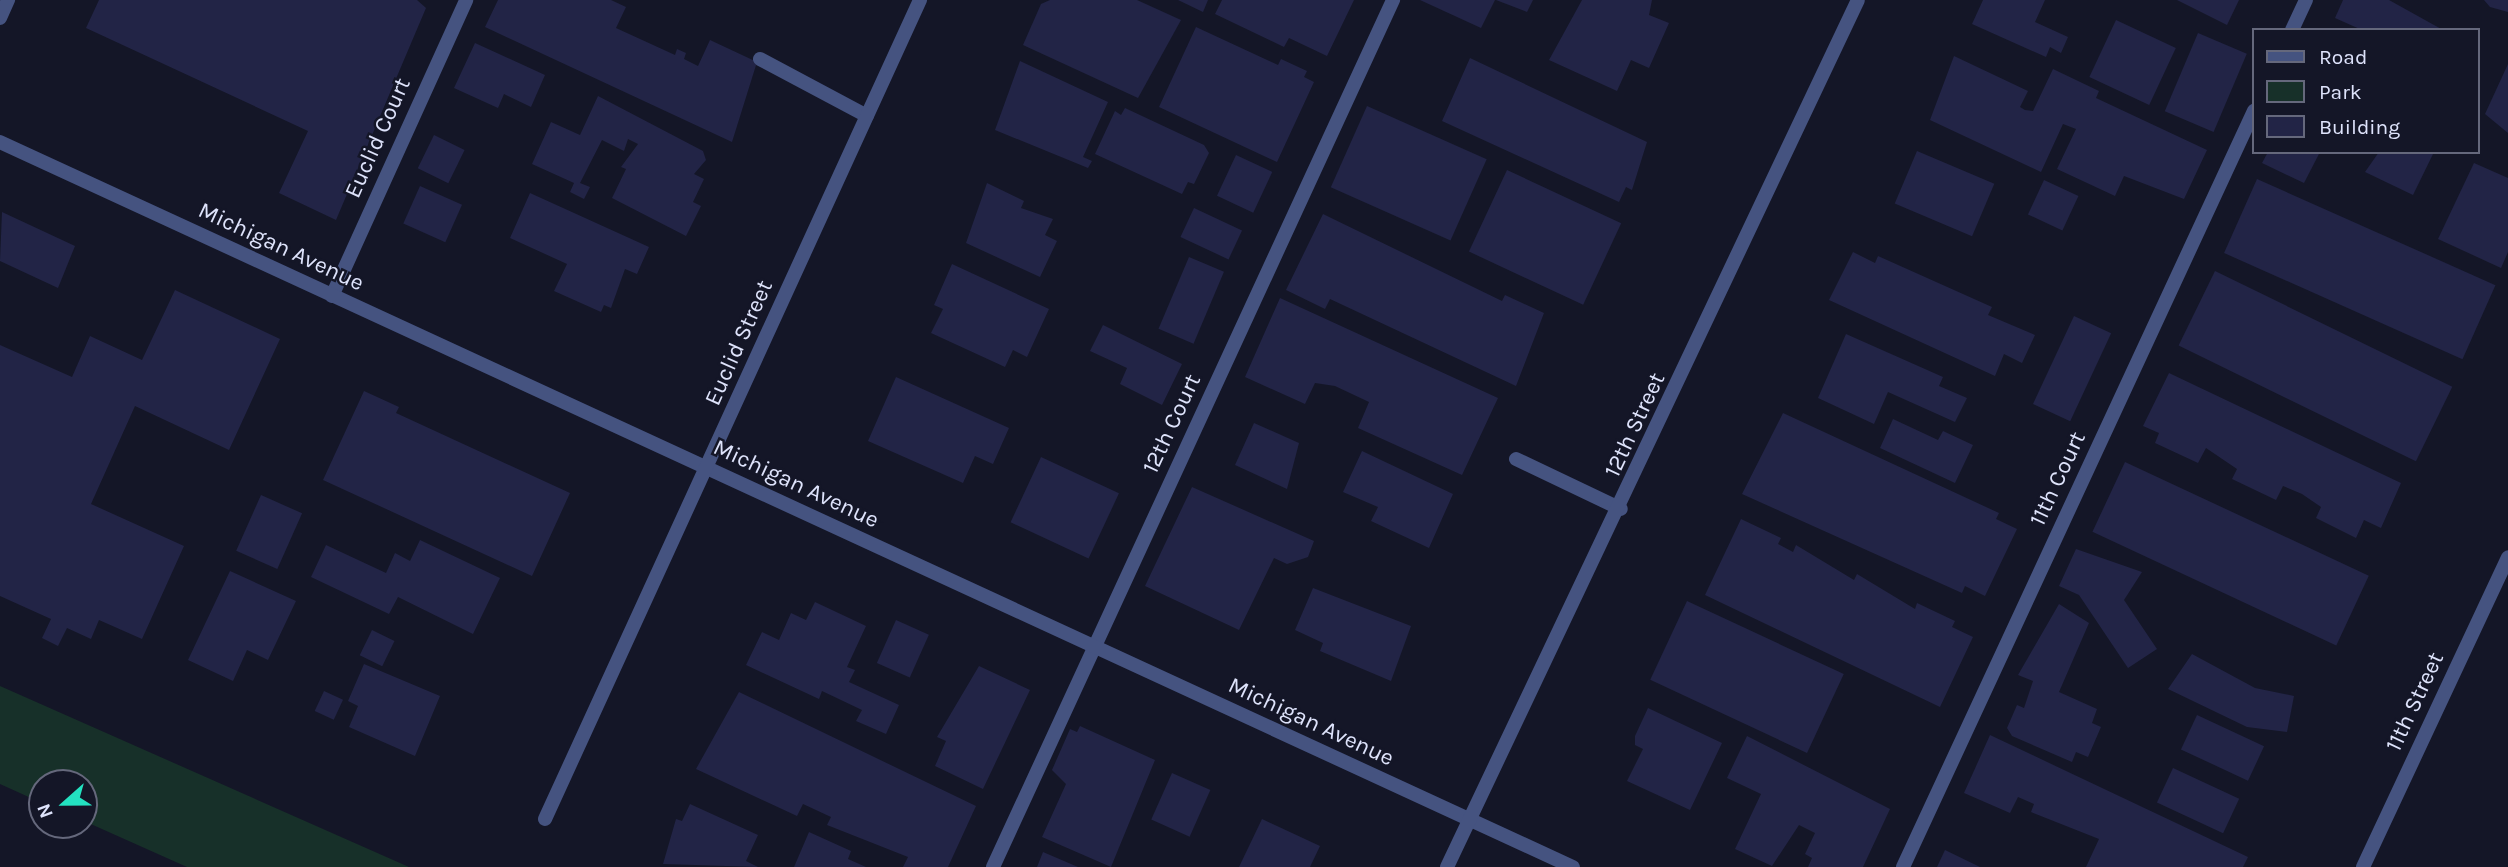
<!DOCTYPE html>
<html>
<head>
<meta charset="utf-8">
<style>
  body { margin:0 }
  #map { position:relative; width:2508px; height:867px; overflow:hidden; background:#141627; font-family:Karla,sans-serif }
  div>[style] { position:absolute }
  .green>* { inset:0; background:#173029 }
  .building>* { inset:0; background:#222446; transform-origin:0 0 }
  .service>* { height:14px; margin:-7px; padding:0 7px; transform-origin:7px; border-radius:7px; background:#455380 }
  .minor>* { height:14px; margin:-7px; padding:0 7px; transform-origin:7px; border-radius:7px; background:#455380 }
  .tertiary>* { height:14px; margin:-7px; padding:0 7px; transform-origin:7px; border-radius:7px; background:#455380 }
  span { translate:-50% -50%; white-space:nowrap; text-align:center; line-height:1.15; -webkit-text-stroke:5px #141627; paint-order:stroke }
  .street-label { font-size:23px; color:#dee3fb }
  .legend { position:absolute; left:2252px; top:28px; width:228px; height:126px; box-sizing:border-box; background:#141627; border:2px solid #65687c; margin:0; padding:9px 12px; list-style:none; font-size:21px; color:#dee3fb }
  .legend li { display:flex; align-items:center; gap:14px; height:35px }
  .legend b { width:35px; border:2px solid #65687c }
  .north { position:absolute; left:28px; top:769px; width:70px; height:70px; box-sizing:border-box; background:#141627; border:2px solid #65687c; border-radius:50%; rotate:249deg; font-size:19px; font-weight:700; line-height:28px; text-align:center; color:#dee3fb }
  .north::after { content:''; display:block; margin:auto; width:24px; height:32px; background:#23e2c1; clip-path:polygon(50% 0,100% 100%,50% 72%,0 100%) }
</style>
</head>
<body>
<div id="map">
  <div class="green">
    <i style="clip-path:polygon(0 686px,409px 867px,187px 867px,84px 821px,84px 783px,42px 783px,42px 803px,0 784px)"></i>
  </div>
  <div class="building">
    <i style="clip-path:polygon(99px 0,417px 0,426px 8px,336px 220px,279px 193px,308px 131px,86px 28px)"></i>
    <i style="clip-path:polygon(498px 0,611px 0,626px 7px,616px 28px,675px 55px,677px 49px,686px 53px,684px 59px,698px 66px,710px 40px,757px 62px,732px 142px,485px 27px)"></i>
    <i style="clip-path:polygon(1050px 0,1137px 0,1181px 20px,1138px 98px,1023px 45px,1041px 4px)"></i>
    <i style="clip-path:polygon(1178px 0,1208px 0,1203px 12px)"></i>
    <i style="clip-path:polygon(1222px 0,1354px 0,1327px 56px,1289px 38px,1284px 47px,1215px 14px)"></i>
    <i style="clip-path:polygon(1420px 0,1495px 0,1481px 28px)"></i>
    <i style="clip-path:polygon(1496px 0,1533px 0,1527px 12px)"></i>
    <i style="clip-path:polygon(1582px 0,1652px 0,1649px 15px,1669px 23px,1649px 68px,1631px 60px,1617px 91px,1549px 60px)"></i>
    <i style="clip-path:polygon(1983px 0,2045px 0,2035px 22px,2068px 37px,2061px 53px,2050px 47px,2046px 57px,1972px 24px)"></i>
    <i style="clip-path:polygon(2177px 0,2239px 0,2227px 25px)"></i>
    <i style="clip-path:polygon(2343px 0,2389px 0,2443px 30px,2362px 30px,2335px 18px)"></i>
    <i style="clip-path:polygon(2484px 0,2508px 0,2508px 12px,2490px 7px)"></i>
    <i style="left:2116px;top:20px;width:66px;height:63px;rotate:25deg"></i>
    <i style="clip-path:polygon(1196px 27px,1278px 65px,1281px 59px,1307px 71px,1304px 77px,1314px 82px,1277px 162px,1159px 107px)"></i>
    <i style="left:2198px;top:33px;width:53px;height:85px;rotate:23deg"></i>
    <i style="clip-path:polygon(475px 43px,545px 75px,531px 107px,504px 94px,498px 108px,454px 88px)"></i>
    <i style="clip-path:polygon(1954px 56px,2028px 91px,2020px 107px,2025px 110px,2033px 111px,2053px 69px,2099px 91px,2096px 98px,2207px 150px,2184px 199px,2124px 176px,2115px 196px,2057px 169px,2076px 129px,2063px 124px,2041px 172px,1930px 120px)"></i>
    <i style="clip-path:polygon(1470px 58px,1647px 142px,1632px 190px,1626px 187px,1619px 202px,1442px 121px)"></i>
    <i style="clip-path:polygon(1020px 61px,1108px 102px,1083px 157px,1092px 161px,1088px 168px,995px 130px)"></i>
    <i style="clip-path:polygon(2508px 64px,2508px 133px,2485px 114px)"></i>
    <i style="clip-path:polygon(598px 96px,703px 151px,706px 160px,694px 174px,704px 179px,693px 202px,701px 206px,686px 236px,612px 198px,626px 169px,621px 167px,638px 144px,628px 139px,624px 151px,602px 140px,580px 183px,590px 187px,584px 199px,570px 192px,574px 183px,532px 164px,551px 122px,580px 135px)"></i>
    <i style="left:1367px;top:106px;width:131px;height:89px;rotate:24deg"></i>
    <i style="clip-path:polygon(1125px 108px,1204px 145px,1209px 153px,1194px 184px,1188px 182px,1182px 194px,1095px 154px,1115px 111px,1121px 115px)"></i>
    <i style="left:434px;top:135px;width:34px;height:37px;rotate:26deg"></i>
    <i style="left:1917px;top:151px;width:84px;height:57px;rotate:23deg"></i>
    <i style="clip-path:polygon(2268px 152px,2320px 152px,2304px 183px,2262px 163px)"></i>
    <i style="clip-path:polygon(2379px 152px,2434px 152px,2413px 195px,2365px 172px)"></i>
    <i style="left:1236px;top:155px;width:40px;height:45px;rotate:25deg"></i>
    <i style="clip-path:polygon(2474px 163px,2508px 178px,2508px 252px,2501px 268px,2438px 239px)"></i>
    <i style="left:1507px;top:170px;width:126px;height:90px;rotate:25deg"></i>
    <i style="left:2257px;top:179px;width:261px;height:81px;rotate:24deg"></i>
    <i style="left:2044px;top:180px;width:38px;height:38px;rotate:25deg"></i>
    <i style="clip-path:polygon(987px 183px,1024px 201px,1021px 208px,1053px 219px,1045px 235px,1057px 241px,1040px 277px,966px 243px)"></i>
    <i style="left:420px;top:186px;width:46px;height:41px;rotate:24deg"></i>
    <i style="clip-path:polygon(530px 193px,649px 247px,637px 274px,625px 269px,611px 308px,604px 305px,601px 312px,554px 291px,567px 264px,510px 238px)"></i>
    <i style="left:1194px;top:208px;width:53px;height:32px;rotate:25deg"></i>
    <i style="clip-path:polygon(2px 212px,75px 246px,58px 288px,0 261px)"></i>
    <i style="clip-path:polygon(1323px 214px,1502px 301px,1505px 295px,1544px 313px,1516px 386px,1330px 299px,1325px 309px,1286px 290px)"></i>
    <i style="clip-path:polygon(1853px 252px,1875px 263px,1878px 256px,1992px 307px,1988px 315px,2035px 335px,2022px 363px,2004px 354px,1995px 376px,1829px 300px)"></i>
    <i style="left:1189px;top:257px;width:38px;height:78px;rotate:23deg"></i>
    <i style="clip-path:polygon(952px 264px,1049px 309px,1027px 357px,1013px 350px,1005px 367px,931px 333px,943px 309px,934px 305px)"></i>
    <i style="left:2215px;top:271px;width:264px;height:83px;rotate:26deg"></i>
    <i style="clip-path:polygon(175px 290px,280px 339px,229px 450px,135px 406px,91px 504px,184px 546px,142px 639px,99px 620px,91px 639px,67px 628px,58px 646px,42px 638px,51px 619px,0 596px,0 345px,72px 377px,90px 336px,142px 360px)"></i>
    <i style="clip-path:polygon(1280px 298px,1498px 398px,1462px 475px,1358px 428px,1369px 402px,1335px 386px,1315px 383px,1305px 404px,1245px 377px)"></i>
    <i style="left:2074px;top:316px;width:41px;height:97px;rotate:25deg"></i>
    <i style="clip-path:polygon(1103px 325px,1182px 364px,1162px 405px,1120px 384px,1127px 368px,1090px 351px)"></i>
    <i style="clip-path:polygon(1846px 334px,1943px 377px,1939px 386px,1967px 398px,1955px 422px,1888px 392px,1874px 424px,1818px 398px)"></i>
    <i style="clip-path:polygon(2169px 373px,2401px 483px,2381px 528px,2364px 520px,2356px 538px,2316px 518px,2321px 507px,2302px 494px,2283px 486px,2276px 500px,2232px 479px,2237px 469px,2206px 448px,2198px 463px,2155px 443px,2159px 433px,2143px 426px)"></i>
    <i style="clip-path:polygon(896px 377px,1009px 428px,993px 464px,975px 456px,963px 483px,868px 441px)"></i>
    <i style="clip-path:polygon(364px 391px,399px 407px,396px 413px,570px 493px,532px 576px,323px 480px)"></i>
    <i style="clip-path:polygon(1783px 413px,1999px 513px,1996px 519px,2017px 529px,1985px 596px,1965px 586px,1962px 593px,1742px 494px)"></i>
    <i style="clip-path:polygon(1893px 419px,1938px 440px,1943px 431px,1973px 445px,1955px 483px,1880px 448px)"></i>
    <i style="clip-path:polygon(1254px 423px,1299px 443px,1287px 489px,1235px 465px)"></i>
    <i style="clip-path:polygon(1362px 451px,1453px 494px,1429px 548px,1371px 521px,1378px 507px,1343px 492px)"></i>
    <i style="left:1041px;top:457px;width:86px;height:72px;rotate:25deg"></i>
    <i style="left:2125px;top:462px;width:269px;height:77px;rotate:25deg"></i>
    <i style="clip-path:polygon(1192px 487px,1314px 541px,1308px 557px,1287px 564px,1274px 558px,1239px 630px,1145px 586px)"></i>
    <i style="left:261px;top:495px;width:45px;height:61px;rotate:24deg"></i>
    <i style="clip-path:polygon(1741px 519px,1781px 538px,1778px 544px,1793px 552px,1796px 545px,1854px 580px,1857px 574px,1915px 609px,1917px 603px,1955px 621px,1952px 627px,1973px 637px,1940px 707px,1705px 595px)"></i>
    <i style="clip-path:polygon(420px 540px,500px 578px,473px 634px,398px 597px,389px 614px,311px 577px,326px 545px,386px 573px,395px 553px,410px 561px)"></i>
    <i style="clip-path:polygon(2076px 549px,2142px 572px,2124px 600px,2157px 649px,2128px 668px,2079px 595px,2059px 586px)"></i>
    <i style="clip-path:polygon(230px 571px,296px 601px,268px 660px,247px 650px,233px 681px,188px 660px)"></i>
    <i style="clip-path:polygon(1313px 588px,1411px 626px,1391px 681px,1320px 651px,1323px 643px,1295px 630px)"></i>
    <i style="left:1687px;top:601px;width:173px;height:87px;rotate:25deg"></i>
    <i style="clip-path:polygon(815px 602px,866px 626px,847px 667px,855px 670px,849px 682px,899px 705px,886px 734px,856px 721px,862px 710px,822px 691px,819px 699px,746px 665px,762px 632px,779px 640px,791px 613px,806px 620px)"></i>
    <i style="clip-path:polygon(2059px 604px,2089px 623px,2059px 692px,2097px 709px,2092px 723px,2101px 727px,2088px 757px,2076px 752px,2072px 762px,2012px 736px,2007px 728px,2017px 705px,2024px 708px,2033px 681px,2018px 675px)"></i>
    <i style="left:896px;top:620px;width:36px;height:47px;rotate:24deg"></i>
    <i style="left:372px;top:630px;width:25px;height:28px;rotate:26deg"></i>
    <i style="clip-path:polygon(2192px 654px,2255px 688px,2294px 696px,2287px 732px,2247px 727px,2168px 689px)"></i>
    <i style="clip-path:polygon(364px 664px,440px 696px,415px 756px,349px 727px,358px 706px,348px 701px)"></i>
    <i style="clip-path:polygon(979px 666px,1030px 690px,983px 789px,935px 766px,946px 741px,937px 737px)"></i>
    <i style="left:324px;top:691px;width:21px;height:22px;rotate:25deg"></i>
    <i style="clip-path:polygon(739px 692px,976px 806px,948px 867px,903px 867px,908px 857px,827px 825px,831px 817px,803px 804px,797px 816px,696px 769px)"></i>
    <i style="clip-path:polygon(1648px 708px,1722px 743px,1690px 810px,1627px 781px,1643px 749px,1635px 745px,1635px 736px)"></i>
    <i style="left:2197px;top:715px;width:74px;height:38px;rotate:25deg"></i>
    <i style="clip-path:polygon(1080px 726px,1155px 760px,1111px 867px,1042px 837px,1066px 784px,1052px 770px,1070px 729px,1077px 732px)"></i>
    <i style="clip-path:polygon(1990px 735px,2248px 857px,2243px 867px,2086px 867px,2099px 839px,2031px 812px,2034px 804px,2018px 797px,2010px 813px,1964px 793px)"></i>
    <i style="clip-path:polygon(1747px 736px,1890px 809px,1863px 867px,1808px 867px,1812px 858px,1805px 854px,1815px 833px,1799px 825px,1772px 866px,1735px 849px,1761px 794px,1727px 778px)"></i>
    <i style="left:2173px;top:768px;width:73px;height:38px;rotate:25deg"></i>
    <i style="left:1172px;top:773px;width:42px;height:51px;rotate:24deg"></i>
    <i style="clip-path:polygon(690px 804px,758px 835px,746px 861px,758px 867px,663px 864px,676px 819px,682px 821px)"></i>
    <i style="clip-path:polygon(1262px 819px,1320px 846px,1310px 867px,1239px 867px)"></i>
    <i style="clip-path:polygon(809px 832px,851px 851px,848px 859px,866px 867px,794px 867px)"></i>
    <i style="clip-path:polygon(1945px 850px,1980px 867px,1937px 867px)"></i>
    <i style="clip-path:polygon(1043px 852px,1078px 867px,1037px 867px)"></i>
  </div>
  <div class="service">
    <i style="left:2292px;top:30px;width:33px;rotate:-65deg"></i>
    <i style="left:760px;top:59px;width:121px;rotate:28deg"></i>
    <i style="left:332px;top:296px;width:325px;rotate:-65.6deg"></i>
    <i style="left:1516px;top:459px;width:116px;rotate:25.5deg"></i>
    <i style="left:993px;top:867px;width:955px;rotate:-65.23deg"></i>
    <i style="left:1903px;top:867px;width:834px;rotate:-65.1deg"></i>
  </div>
  <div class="minor">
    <i style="left:0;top:142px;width:1732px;rotate:24.75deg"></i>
    <i style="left:545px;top:819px;width:901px;rotate:-65.4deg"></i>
    <i style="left:1447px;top:867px;width:959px;rotate:-64.64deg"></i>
  </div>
  <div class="tertiary">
    <i style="left:0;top:18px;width:20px;rotate:-66deg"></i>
    <i style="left:2363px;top:867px;width:342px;rotate:-64.9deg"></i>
  </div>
  <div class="street-label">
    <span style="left:378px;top:138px;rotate:-66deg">Euclid Court</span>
    <span style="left:281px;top:247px;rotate:25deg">Michigan Avenue</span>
    <span style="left:739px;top:343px;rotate:-66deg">Euclid Street</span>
    <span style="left:1172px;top:424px;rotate:-65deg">12th Court</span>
    <span style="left:1635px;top:425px;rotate:-65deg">12th Street</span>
    <span style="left:2058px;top:479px;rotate:-65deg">11th Court</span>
    <span style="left:796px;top:484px;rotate:25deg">Michigan Avenue</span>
    <span style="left:2415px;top:702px;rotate:-65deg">11th Street</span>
    <span style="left:1311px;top:722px;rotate:25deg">Michigan Avenue</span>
  </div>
  <ul class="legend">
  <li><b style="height:9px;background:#455380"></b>Road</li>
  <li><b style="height:19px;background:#173029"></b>Park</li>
  <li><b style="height:19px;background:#222446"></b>Building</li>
  </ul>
  <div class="north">N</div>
</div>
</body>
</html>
